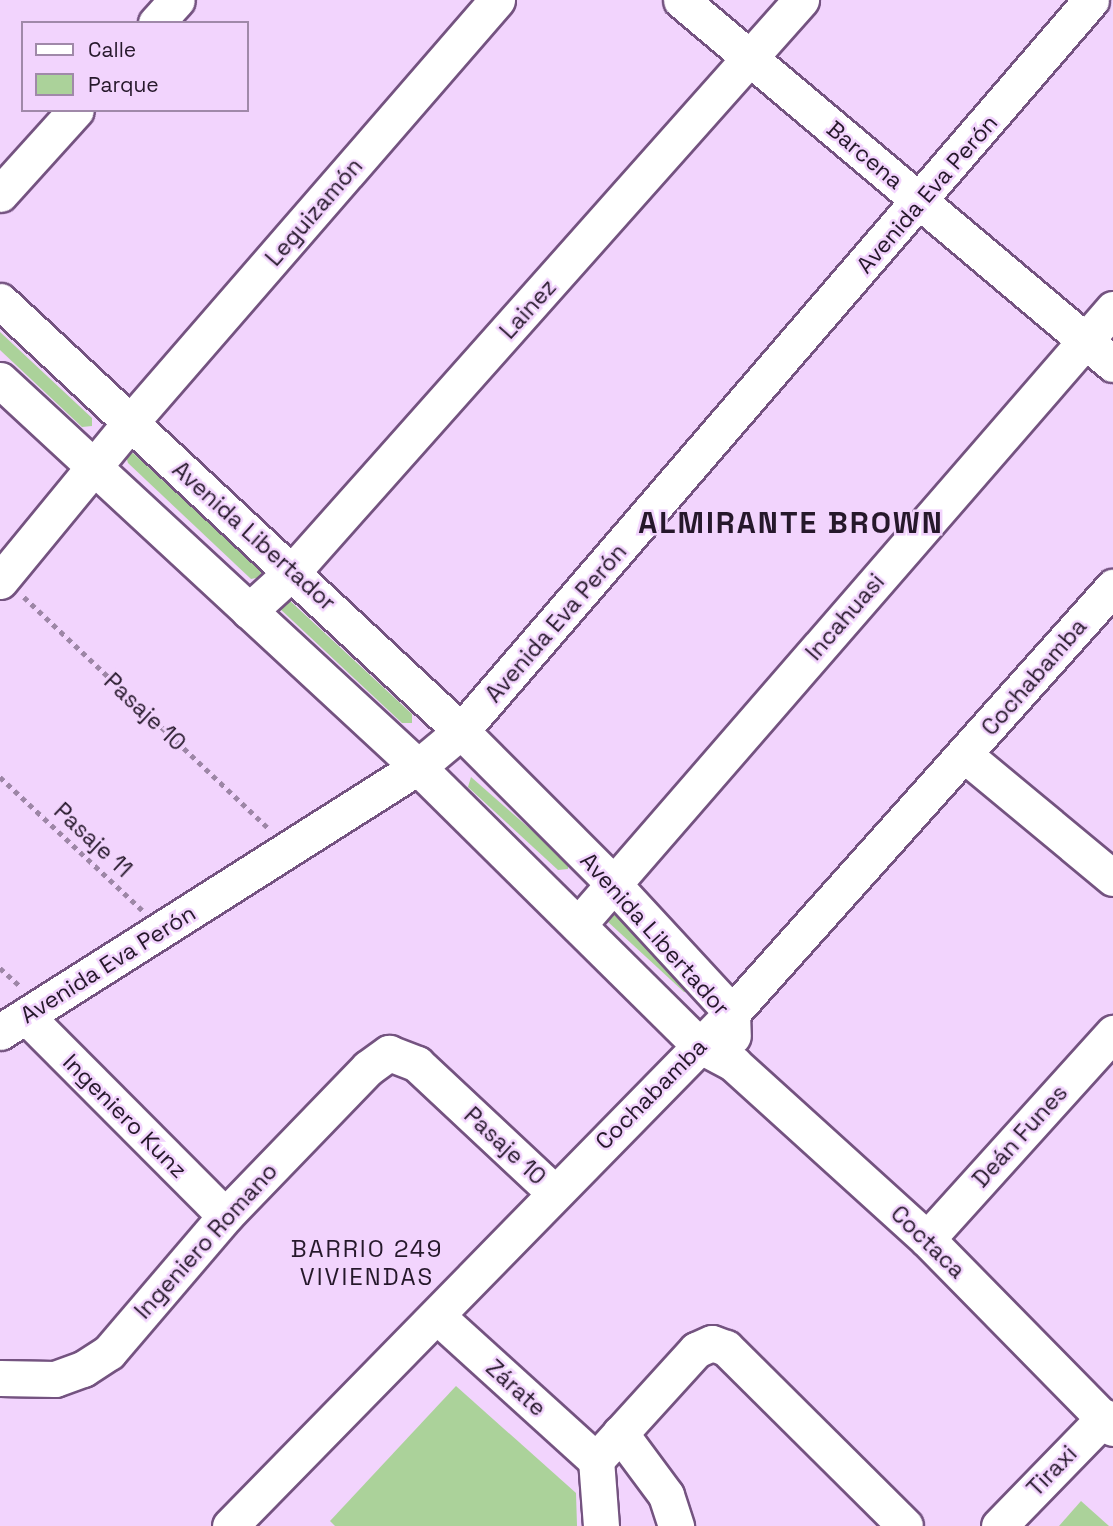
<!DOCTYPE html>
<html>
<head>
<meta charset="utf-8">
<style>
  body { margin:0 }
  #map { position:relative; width:1113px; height:1526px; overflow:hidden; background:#f2d4fd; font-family:"Space Grotesk",sans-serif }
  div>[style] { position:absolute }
  .green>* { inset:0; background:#abd29a }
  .path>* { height:4.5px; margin-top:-2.25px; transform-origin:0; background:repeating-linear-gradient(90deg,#9d86a6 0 5px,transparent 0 10px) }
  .roads { filter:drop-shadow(2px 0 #745380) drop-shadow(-2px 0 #745380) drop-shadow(0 2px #745380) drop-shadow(0 -2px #745380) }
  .minor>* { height:35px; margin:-17.5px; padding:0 17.5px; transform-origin:17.5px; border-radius:17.5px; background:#fff }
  span { translate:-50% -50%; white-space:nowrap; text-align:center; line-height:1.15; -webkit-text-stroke:5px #f2d4fd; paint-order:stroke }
  .street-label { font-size:23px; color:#26182b }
  .neighbourhood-label { font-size:24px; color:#26182b; letter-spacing:2px }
  .district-label { font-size:30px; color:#26182b; font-weight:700; letter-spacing:2px }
  .legend { position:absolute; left:21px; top:21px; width:228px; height:91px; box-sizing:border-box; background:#f2d4fd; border:2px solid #a089a9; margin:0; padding:9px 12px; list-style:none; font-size:21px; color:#26182b }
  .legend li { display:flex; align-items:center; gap:14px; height:35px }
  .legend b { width:35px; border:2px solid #a089a9 }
</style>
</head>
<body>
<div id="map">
  <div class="green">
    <i style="clip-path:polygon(0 332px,92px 418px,92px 426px,82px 427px,0 350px)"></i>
    <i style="clip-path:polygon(133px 453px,261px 571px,262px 577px,251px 579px,128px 463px,126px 456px)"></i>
    <i style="clip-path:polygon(288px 599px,412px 714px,412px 723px,402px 723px,278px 607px)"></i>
    <i style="clip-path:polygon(471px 777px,568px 862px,568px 869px,558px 870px,468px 787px)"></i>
    <i style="clip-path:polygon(602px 899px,694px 983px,692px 993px,684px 992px,594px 909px)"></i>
    <i style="clip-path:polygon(456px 1386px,576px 1493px,577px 1526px,335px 1526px,330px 1521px)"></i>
    <i style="clip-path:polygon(1081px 1501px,1109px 1526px,1059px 1526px)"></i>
  </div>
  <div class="path">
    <i style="left:24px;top:597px;width:337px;rotate:43.4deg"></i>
    <i style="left:0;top:777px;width:195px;rotate:43.1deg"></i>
    <i style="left:0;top:968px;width:27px;rotate:42deg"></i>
  </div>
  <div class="roads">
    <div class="minor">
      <i style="left:681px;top:0;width:565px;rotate:40.12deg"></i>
      <i style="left:156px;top:23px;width:31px;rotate:-48deg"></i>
      <i style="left:0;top:194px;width:113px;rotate:-47.9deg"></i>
      <i style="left:0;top:301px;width:630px;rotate:43.01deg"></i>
      <i style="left:461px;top:731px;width:201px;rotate:45deg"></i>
      <i style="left:603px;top:873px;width:190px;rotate:47.3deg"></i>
      <i style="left:732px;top:1013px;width:23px;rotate:88deg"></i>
      <i style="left:0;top:380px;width:570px;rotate:42.79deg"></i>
      <i style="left:418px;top:767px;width:395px;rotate:44.7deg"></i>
      <i style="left:699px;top:1045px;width:40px;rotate:28deg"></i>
      <i style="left:734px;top:1064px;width:261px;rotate:42.2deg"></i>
      <i style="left:927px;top:1239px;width:265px;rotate:45.5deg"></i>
      <i style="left:0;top:581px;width:205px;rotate:-50.6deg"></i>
      <i style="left:130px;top:423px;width:560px;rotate:-49.05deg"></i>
      <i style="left:249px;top:611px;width:61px;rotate:-42.3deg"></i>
      <i style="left:294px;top:570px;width:763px;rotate:-48.35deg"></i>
      <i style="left:966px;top:756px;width:191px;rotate:39.7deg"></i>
      <i style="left:578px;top:925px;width:816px;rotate:-49.03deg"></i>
      <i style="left:26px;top:1016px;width:282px;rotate:45.1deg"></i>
      <i style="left:0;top:1032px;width:495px;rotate:-32.4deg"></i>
      <i style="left:418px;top:767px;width:56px;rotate:-39.9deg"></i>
      <i style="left:461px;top:731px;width:965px;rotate:-49.24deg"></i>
      <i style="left:927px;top:1239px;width:278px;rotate:-47.9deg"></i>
      <i style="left:437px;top:1316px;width:215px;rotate:42.2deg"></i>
      <i style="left:0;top:1378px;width:55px;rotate:1deg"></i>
      <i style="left:55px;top:1379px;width:30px;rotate:-20deg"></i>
      <i style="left:83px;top:1369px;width:31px;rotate:-33deg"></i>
      <i style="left:109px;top:1352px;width:179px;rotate:-49.5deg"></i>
      <i style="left:225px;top:1216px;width:206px;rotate:-46deg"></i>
      <i style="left:368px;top:1068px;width:26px;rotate:-36deg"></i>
      <i style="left:389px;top:1053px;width:30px;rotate:21deg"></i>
      <i style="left:417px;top:1064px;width:187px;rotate:43.1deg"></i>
      <i style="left:620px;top:1433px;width:77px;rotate:53.4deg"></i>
      <i style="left:666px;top:1495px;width:33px;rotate:72deg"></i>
      <i style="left:230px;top:1526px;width:718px;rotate:-45.62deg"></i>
      <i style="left:732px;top:1013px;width:572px;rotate:-48.19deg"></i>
      <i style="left:601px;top:1526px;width:66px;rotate:-94.3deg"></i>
      <i style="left:596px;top:1460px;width:149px;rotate:-47.7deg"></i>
      <i style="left:696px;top:1350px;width:17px;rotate:-24deg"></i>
      <i style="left:712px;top:1343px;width:15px;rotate:20deg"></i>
      <i style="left:726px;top:1348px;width:252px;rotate:44.8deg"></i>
      <i style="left:999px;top:1526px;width:152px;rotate:-45.8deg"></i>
    </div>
  </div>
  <div class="street-label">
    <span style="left:865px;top:155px;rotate:40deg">Barcena</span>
    <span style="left:927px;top:194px;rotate:-49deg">Avenida Eva Perón</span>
    <span style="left:314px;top:212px;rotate:-49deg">Leguizamón</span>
    <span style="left:528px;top:309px;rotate:-48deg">Lainez</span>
    <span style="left:254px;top:536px;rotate:42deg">Avenida Libertador</span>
    <span style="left:845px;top:617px;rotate:-49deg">Incahuasi</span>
    <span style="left:556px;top:623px;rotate:-49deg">Avenida Eva Perón</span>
    <span style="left:1034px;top:677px;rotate:-49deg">Cochabamba</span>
    <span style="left:145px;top:712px;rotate:43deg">Pasaje 10</span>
    <span style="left:93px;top:840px;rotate:43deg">Pasaje 11</span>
    <span style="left:655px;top:934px;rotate:48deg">Avenida Libertador</span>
    <span style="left:108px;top:964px;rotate:-32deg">Avenida Eva Perón</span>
    <span style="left:651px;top:1094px;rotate:-45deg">Cochabamba</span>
    <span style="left:125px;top:1116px;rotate:45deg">Ingeniero Kunz</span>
    <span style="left:1020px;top:1136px;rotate:-48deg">Deán Funes</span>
    <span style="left:505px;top:1146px;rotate:43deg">Pasaje 10</span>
    <span style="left:206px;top:1241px;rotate:-48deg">Ingeniero Romano</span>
    <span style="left:928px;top:1242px;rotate:44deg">Coctaca</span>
    <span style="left:516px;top:1388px;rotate:42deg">Zárate</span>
    <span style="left:1052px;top:1471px;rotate:-46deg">Tiraxi</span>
  </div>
  <div class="neighbourhood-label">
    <span style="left:367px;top:1263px">BARRIO 249<br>VIVIENDAS</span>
  </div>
  <div class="district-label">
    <span style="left:791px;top:523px">ALMIRANTE BROWN</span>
  </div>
  <ul class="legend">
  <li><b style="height:9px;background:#fff"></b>Calle</li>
  <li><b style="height:19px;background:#abd29a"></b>Parque</li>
  </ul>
</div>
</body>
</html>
